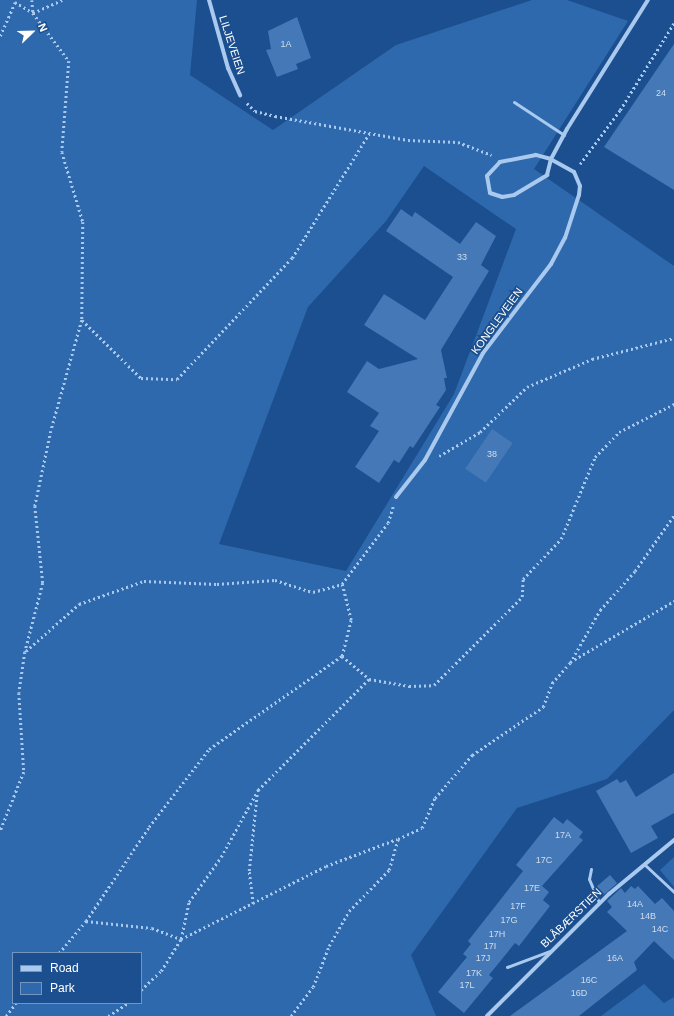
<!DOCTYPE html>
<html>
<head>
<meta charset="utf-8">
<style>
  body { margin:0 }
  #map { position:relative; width:674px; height:1016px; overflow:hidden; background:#1b4f8f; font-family:Helvetica,sans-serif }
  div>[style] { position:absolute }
  .green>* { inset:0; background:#2e69ad }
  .building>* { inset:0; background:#4478b7; transform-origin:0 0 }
  .path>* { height:2.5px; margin-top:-1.25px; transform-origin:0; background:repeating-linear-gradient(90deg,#a9c9ee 0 2px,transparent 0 5px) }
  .lane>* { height:3px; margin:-1.5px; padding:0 1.5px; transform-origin:1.5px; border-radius:1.5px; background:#a9c9ee }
  .street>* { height:4px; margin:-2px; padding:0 2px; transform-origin:2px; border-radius:2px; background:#a9c9ee }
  span { translate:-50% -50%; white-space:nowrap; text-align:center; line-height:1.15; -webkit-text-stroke:3.5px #1b4f8f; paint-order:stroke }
  .number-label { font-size:9px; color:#d0dded }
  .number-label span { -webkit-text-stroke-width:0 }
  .street-label { font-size:11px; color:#fff }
  .legend { position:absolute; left:12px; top:952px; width:130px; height:52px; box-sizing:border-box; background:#1b4f8f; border:1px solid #7695bc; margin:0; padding:5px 7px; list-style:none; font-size:12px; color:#fff }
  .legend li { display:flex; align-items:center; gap:8px; height:20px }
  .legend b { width:20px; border:1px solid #7695bc }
  .north { position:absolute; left:12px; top:12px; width:40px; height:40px; -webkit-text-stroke:3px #1b4f8f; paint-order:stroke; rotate:67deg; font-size:11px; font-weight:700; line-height:16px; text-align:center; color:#fff }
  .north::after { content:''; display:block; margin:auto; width:14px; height:18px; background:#fff; clip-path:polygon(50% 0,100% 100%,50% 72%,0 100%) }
</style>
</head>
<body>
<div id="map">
  <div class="green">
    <i style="clip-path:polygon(evenodd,0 0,197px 0,190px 75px,273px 130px,396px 45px,532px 0,567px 0,628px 21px,534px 169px,674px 266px,674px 710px,607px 779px,517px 808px,411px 955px,436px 1016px,0 1016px,0 0,424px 166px,516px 229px,454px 394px,346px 571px,219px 544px,308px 307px,386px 221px,424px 166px,0 0,13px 953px,141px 953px,141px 1003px,13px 1003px,13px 953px)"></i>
    <i style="clip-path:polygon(674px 857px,674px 887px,660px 870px)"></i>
    <i style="clip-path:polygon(644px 984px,664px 1003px,674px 997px,674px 1016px,601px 1016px)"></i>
  </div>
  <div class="building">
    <i style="clip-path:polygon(297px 17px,311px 58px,296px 64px,298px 69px,277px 77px,266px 50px,271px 49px,268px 31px)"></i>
    <i style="clip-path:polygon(674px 44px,674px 190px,604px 147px)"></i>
    <i style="clip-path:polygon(401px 209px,412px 217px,415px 212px,460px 244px,476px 222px,496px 236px,481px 265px,489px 271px,441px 350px,447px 378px,444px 378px,446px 390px,436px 405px,440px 407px,413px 448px,410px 446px,399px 463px,394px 460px,379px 483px,355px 467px,379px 431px,370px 426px,379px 413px,347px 392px,367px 361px,379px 369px,418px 359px,364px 325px,384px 294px,425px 320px,453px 277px,386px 231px)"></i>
    <i style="left:492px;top:429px;width:25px;height:48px;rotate:34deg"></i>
    <i style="clip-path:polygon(674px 773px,674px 813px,651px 826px,658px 838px,631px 853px,596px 791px,617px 779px,620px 783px,626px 780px,636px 797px)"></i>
    <i style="clip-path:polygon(554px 817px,563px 824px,567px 819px,583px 832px,579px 837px,583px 840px,542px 886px,549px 892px,543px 900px,550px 906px,519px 946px,515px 943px,489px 975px,493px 978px,464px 1013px,438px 992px,467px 957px,463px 954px,471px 944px,468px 941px,523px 871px,516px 865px)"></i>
    <i style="left:610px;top:875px;width:11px;height:18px;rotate:49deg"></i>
    <i style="clip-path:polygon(631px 886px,635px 889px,638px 886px,655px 904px,662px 898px,674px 911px,674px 960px,654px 941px,634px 962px,637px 970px,579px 1016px,510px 1016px,627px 931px,607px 912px,612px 907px,607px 901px,621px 888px,625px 893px)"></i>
  </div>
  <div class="path">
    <i style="left:32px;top:0;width:12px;rotate:85deg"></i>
    <i style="left:33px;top:13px;width:32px;rotate:-24deg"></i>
    <i style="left:0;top:36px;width:37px;rotate:-66deg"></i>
    <i style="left:15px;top:2px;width:21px;rotate:31deg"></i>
    <i style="left:33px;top:13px;width:60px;rotate:53.1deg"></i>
    <i style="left:69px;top:61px;width:91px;rotate:94.4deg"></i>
    <i style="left:62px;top:152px;width:73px;rotate:73.3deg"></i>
    <i style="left:83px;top:222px;width:98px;rotate:90.6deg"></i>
    <i style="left:82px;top:320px;width:115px;rotate:105.6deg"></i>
    <i style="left:51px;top:431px;width:77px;rotate:102deg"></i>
    <i style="left:35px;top:506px;width:77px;rotate:84.1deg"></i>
    <i style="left:43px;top:583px;width:71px;rotate:104.6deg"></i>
    <i style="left:25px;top:652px;width:41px;rotate:98.3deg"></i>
    <i style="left:19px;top:693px;width:79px;rotate:86.4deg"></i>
    <i style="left:24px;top:772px;width:65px;rotate:111.8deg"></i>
    <i style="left:247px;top:103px;width:11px;rotate:45deg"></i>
    <i style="left:255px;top:111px;width:21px;rotate:14deg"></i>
    <i style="left:275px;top:116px;width:135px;rotate:10.2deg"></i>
    <i style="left:408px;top:140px;width:50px;rotate:2.3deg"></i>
    <i style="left:458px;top:142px;width:36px;rotate:21deg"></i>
    <i style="left:580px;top:164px;width:67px;rotate:-53.5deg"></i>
    <i style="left:620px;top:110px;width:102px;rotate:-58.2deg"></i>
    <i style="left:82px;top:320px;width:83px;rotate:44.5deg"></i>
    <i style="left:141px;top:378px;width:36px;rotate:2deg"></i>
    <i style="left:177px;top:379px;width:167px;rotate:-46.5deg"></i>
    <i style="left:292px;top:258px;width:146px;rotate:-58.2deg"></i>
    <i style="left:439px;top:456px;width:48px;rotate:-30.3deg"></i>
    <i style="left:480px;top:432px;width:65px;rotate:-43.8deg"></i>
    <i style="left:527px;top:387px;width:71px;rotate:-23.3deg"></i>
    <i style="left:592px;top:359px;width:85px;rotate:-14.4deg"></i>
    <i style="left:26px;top:651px;width:71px;rotate:-41.6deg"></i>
    <i style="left:79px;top:604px;width:69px;rotate:-19.5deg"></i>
    <i style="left:144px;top:581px;width:73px;rotate:2.4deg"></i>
    <i style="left:217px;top:584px;width:58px;rotate:-3.9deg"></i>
    <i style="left:275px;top:580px;width:40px;rotate:18deg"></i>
    <i style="left:313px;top:592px;width:30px;rotate:-15deg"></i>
    <i style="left:342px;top:656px;width:35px;rotate:40deg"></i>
    <i style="left:570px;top:662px;width:121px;rotate:-30.4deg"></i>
    <i style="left:253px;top:904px;width:33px;rotate:-97deg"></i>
    <i style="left:249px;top:871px;width:78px;rotate:-84.1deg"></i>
    <i style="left:86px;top:921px;width:66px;rotate:6.1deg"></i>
    <i style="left:152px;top:928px;width:31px;rotate:21deg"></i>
    <i style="left:181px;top:939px;width:38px;rotate:-78deg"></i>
    <i style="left:189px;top:902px;width:55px;rotate:-54.6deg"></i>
    <i style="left:221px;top:857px;width:77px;rotate:-61.1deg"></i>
    <i style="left:258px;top:790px;width:157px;rotate:-45deg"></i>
    <i style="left:369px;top:679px;width:41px;rotate:9.9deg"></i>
    <i style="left:409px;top:686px;width:25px;rotate:-2deg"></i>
    <i style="left:434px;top:685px;width:124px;rotate:-45deg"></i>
    <i style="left:522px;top:597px;width:18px;rotate:-87deg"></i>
    <i style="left:523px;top:579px;width:55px;rotate:-46.5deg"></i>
    <i style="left:561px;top:539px;width:89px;rotate:-67.5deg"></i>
    <i style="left:595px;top:457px;width:35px;rotate:-46deg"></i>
    <i style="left:619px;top:432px;width:62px;rotate:-27deg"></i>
    <i style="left:59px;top:953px;width:42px;rotate:-49.8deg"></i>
    <i style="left:86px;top:921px;width:113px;rotate:-56.2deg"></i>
    <i style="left:149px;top:827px;width:98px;rotate:-52.4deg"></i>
    <i style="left:209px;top:749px;width:162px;rotate:-35deg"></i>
    <i style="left:342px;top:656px;width:37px;rotate:-76deg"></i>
    <i style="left:351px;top:620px;width:37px;rotate:-104deg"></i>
    <i style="left:342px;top:584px;width:76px;rotate:-53deg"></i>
    <i style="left:388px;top:523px;width:17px;rotate:-73deg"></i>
    <i style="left:141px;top:990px;width:28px;rotate:-44deg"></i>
    <i style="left:161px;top:971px;width:38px;rotate:-58deg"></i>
    <i style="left:181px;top:939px;width:162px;rotate:-26.7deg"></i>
    <i style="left:326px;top:866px;width:76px;rotate:-20.8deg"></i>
    <i style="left:6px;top:1016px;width:16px;rotate:-52deg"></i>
    <i style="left:108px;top:1016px;width:24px;rotate:-33deg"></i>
    <i style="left:291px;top:1016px;width:36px;rotate:-53deg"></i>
    <i style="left:313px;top:987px;width:44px;rotate:-68.7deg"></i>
    <i style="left:329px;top:946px;width:40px;rotate:-60.3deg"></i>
    <i style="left:349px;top:911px;width:57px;rotate:-45.7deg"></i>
    <i style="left:389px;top:870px;width:32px;rotate:-74deg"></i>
    <i style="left:398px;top:839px;width:26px;rotate:-25deg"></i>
    <i style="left:422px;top:828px;width:33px;rotate:-67deg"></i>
    <i style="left:435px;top:798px;width:57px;rotate:-49.3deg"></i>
    <i style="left:472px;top:755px;width:86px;rotate:-34.1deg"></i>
    <i style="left:543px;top:707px;width:26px;rotate:-69deg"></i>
    <i style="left:552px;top:683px;width:27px;rotate:-48deg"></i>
    <i style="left:570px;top:663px;width:61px;rotate:-60.5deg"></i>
    <i style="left:600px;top:610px;width:52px;rotate:-48.1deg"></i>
    <i style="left:635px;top:571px;width:68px;rotate:-55.1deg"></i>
  </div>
  <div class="lane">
    <i style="left:514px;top:102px;width:60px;rotate:33.4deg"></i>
    <i style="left:644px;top:864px;width:41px;rotate:43deg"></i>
    <i style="left:591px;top:869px;width:10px;rotate:101deg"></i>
    <i style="left:589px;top:879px;width:26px;rotate:67deg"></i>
    <i style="left:507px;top:967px;width:46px;rotate:-20.4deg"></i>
  </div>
  <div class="street">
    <i style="left:209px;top:0;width:71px;rotate:74.4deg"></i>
    <i style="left:228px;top:68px;width:30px;rotate:66deg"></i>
    <i style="left:396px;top:497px;width:47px;rotate:-51.9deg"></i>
    <i style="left:425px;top:460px;width:122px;rotate:-61.5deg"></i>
    <i style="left:483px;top:353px;width:112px;rotate:-52.6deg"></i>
    <i style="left:551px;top:264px;width:30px;rotate:-62deg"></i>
    <i style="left:565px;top:238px;width:45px;rotate:-72deg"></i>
    <i style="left:579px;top:195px;width:9px;rotate:-84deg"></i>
    <i style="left:580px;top:186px;width:15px;rotate:-113deg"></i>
    <i style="left:574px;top:172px;width:26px;rotate:-151deg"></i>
    <i style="left:551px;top:159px;width:16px;rotate:-165deg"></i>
    <i style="left:536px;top:155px;width:37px;rotate:169deg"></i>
    <i style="left:500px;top:162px;width:19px;rotate:133deg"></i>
    <i style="left:487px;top:176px;width:17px;rotate:80deg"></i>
    <i style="left:490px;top:193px;width:13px;rotate:18deg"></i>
    <i style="left:502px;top:197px;width:12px;rotate:-9deg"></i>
    <i style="left:514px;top:195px;width:39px;rotate:-31deg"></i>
    <i style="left:547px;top:175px;width:16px;rotate:-76deg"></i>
    <i style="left:551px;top:159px;width:34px;rotate:-62deg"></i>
    <i style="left:567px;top:129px;width:152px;rotate:-57.9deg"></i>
    <i style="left:487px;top:1016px;width:173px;rotate:-45deg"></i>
    <i style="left:609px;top:894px;width:85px;rotate:-39.7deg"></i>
  </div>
  <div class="number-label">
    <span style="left:286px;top:44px">1A</span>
    <span style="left:661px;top:93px">24</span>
    <span style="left:462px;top:257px">33</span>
    <span style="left:492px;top:454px">38</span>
    <span style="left:563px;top:835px">17A</span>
    <span style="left:544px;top:860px">17C</span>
    <span style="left:532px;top:888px">17E</span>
    <span style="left:635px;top:904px">14A</span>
    <span style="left:518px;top:906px">17F</span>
    <span style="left:648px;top:916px">14B</span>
    <span style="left:509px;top:920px">17G</span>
    <span style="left:660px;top:929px">14C</span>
    <span style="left:497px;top:934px">17H</span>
    <span style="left:490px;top:946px">17I</span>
    <span style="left:483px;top:958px">17J</span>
    <span style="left:615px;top:958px">16A</span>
    <span style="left:474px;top:973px">17K</span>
    <span style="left:589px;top:980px">16C</span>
    <span style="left:467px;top:985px">17L</span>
    <span style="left:579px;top:993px">16D</span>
  </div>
  <div class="street-label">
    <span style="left:232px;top:45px;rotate:72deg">LILJEVEIEN</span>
    <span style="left:497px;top:321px;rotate:-54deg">KONGLEVEIEN</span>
    <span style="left:571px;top:918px;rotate:-44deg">BLÅBÆRSTIEN</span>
  </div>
  <ul class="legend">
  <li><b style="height:5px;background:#a9c9ee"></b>Road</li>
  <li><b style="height:11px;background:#2e69ad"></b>Park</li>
  </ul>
  <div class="north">N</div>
</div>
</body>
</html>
